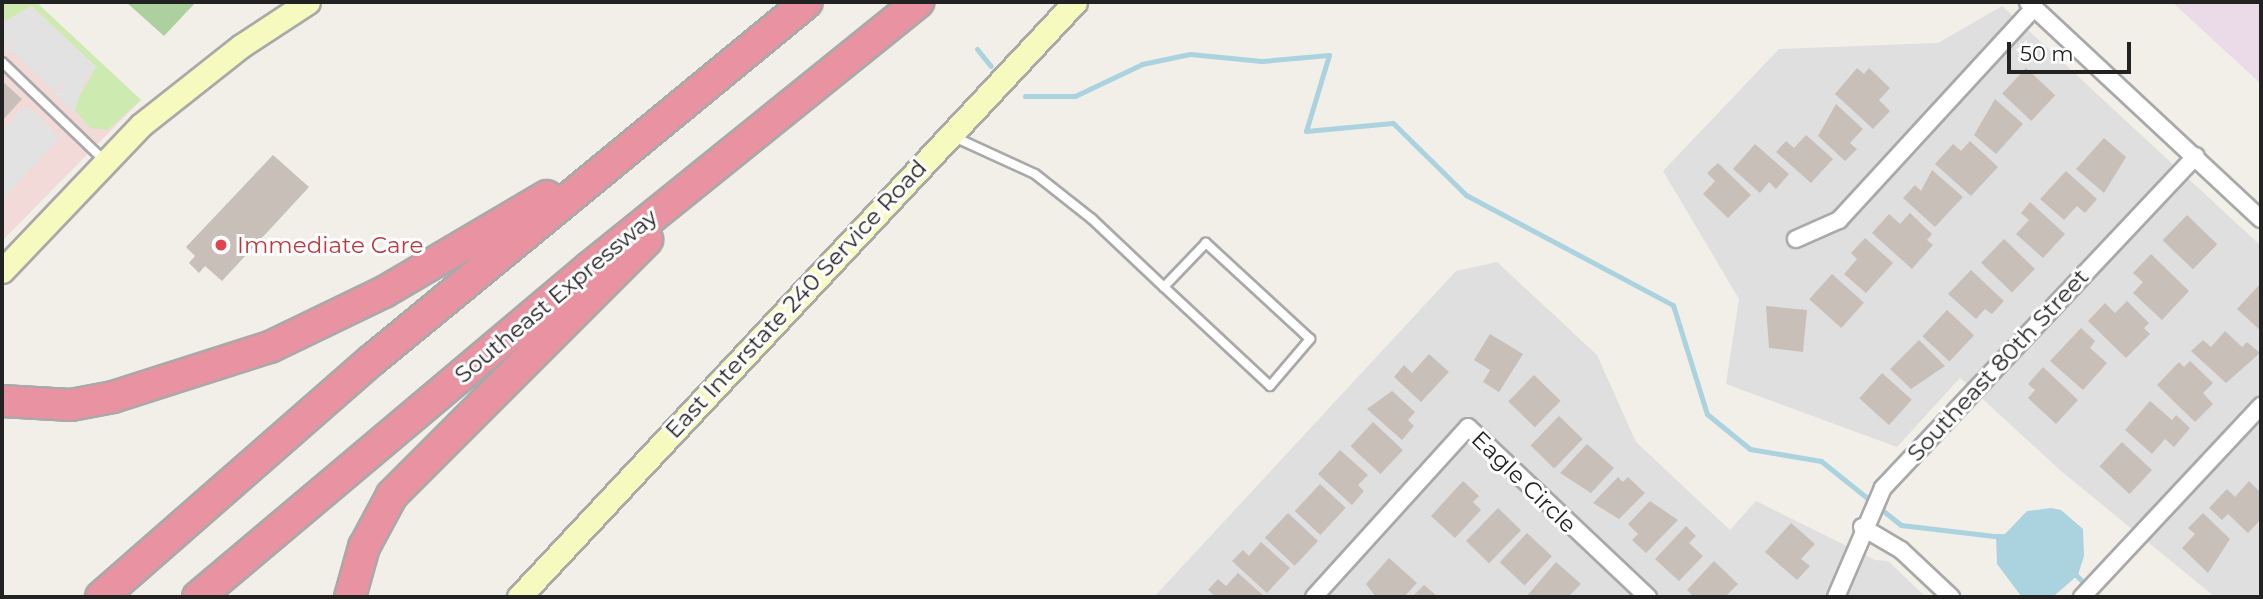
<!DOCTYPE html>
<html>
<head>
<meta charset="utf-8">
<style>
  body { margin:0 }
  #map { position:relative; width:2263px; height:599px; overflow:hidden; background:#f2efe9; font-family:Montserrat,sans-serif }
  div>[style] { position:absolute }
  .residential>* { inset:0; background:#e0dfdf }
  .commercial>* { inset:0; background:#f2dad9 }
  .industrial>* { inset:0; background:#ebdbe8 }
  .grass>* { inset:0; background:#cdebb0 }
  .forest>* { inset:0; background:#add19e }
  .parking>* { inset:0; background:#e2e2e2 }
  .water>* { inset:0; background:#aad3df }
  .stream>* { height:5px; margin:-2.5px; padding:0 2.5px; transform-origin:2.5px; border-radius:2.5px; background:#aad3df }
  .building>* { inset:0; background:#c7bfb8; transform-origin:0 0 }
  .roads { filter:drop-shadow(2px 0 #a9a9a9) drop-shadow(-2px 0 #a9a9a9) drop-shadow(0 2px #a9a9a9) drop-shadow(0 -2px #a9a9a9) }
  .lane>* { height:8px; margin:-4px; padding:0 4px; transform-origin:4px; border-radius:4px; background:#fff }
  .street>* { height:16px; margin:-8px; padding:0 8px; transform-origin:8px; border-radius:8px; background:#fff }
  .secondary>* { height:23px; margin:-11.5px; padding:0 11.5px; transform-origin:11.5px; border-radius:11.5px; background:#f7fabf }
  .highway>* { height:30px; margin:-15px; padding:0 15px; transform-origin:15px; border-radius:15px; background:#e892a2 }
  .dots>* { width:19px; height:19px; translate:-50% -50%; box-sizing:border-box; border:4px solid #fff; border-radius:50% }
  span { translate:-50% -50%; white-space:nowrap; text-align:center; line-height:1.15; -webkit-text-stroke:6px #fff; paint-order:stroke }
  .health-label { font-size:23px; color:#be3a42 }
  .left { translate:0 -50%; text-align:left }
  .street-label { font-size:23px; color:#222 }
  .frame { position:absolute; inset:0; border:4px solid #222; pointer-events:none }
  .scale { position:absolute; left:2007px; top:42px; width:124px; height:32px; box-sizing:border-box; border:4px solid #222; border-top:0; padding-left:9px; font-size:21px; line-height:24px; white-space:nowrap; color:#222; -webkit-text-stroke:5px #fff; paint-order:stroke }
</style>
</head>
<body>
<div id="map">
  <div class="residential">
    <i style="clip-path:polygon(2002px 6px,2261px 246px,2261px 597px,2215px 597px,2061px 471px,1960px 378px,1897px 447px,1726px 384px,1739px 299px,1663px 171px,1779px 49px,1938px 43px)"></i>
    <i style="clip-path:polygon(1497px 262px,1597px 355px,1636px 442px,1730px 530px,1756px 501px,1875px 560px,1888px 561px,1926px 597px,1154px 597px,1456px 271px)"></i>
  </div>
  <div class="commercial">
    <i style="clip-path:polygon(2px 2px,36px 2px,141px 100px,2px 241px)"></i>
  </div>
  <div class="industrial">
    <i style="clip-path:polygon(2172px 2px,2261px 2px,2261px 84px)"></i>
  </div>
  <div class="grass">
    <i style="clip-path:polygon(2px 2px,36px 2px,141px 100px,107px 130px,90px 128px,73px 108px,96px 67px,32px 6px,2px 23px)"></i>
  </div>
  <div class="forest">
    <i style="clip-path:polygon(126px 2px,196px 2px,164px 36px)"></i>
  </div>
  <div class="parking">
    <i style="clip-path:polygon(31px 6px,97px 67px,86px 78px,74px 112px,51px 91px,60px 92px,65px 84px,54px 91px,9px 49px,17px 37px,9px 43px,9px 53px,2px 46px,2px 23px)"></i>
    <i style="clip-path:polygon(24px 107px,38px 114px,59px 139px,2px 200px,2px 131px)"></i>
  </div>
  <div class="water">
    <i style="clip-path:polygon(2051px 508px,2061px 510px,2083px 529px,2084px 556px,2078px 575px,2055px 595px,2021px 596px,1997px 564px,1996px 534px,2005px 534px,2027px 511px)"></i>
  </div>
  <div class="stream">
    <i style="left:977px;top:49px;width:22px;rotate:51deg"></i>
    <i style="left:1025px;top:96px;width:50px"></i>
    <i style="left:1075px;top:96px;width:74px;rotate:-25.5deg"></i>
    <i style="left:1142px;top:64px;width:49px;rotate:-11.8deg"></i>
    <i style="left:1190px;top:54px;width:72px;rotate:5.6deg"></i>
    <i style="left:1262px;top:61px;width:67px;rotate:-5.1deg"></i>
    <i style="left:1329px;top:55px;width:79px;rotate:106.8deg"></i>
    <i style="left:1306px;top:131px;width:87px;rotate:-5.3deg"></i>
    <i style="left:1393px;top:123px;width:103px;rotate:44.6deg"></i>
    <i style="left:1466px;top:195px;width:234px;rotate:28deg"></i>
    <i style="left:1673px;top:305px;width:114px;rotate:72.7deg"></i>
    <i style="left:1707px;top:414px;width:55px;rotate:39.1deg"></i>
    <i style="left:1750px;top:449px;width:72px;rotate:9.6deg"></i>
    <i style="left:1821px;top:461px;width:102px;rotate:38.7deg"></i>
    <i style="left:1901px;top:525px;width:102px;rotate:6.8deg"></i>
    <i style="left:2073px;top:572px;width:35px;rotate:45deg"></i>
  </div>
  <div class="building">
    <i style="clip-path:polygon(1857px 68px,1864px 74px,1869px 68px,1890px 88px,1879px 100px,1890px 111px,1873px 129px,1835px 94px)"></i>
    <i style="left:2026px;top:68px;width:40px;height:35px;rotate:43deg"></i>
    <i style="clip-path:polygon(2px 81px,22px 99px,2px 121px)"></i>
    <i style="clip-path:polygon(1995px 99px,2023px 124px,1996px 154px,1974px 135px)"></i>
    <i style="clip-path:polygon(1836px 104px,1863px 129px,1850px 143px,1857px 149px,1845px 161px,1818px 136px)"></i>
    <i style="clip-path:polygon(1806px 135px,1833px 159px,1811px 183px,1776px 152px,1786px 141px,1794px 148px)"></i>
    <i style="clip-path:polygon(2104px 138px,2126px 157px,2104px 193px,2076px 169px)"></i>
    <i style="clip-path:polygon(1970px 141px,1998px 167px,1971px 196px,1935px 164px,1953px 144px,1961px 151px)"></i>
    <i style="clip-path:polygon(1755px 144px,1789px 174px,1776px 189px,1769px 182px,1760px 193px,1733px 169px)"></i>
    <i style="clip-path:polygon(273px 155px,309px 187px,222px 281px,205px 266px,199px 273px,189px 263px,195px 256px,186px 247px)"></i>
    <i style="clip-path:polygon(1718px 163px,1751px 195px,1728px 218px,1703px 194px,1715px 181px,1707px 173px)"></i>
    <i style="clip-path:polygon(1932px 170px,1963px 197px,1935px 227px,1903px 198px,1915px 185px,1921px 191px)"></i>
    <i style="clip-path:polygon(2066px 171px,2097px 199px,2085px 213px,2077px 206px,2064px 220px,2040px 199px)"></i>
    <i style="clip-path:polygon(2030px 202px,2065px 234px,2043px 258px,2016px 234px,2029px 220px,2021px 213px)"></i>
    <i style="clip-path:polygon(1910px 213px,1932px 234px,1927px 240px,1933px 245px,1912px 269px,1872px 233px,1889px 214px,1900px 224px)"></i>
    <i style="left:2187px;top:215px;width:42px;height:35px;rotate:44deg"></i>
    <i style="clip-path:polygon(1865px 238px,1893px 263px,1866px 293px,1844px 274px,1857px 259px,1851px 253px)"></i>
    <i style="left:2004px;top:239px;width:43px;height:33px;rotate:44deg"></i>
    <i style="clip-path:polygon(2151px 254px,2189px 291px,2162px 320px,2133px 293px,2143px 282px,2133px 273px)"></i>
    <i style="clip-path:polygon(1971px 270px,2004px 301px,1992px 314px,1985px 309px,1976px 319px,1948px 294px)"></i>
    <i style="left:1832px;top:274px;width:43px;height:34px;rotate:42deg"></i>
    <i style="clip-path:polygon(2260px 284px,2261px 286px,2261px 331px,2237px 309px)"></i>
    <i style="clip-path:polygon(2127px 301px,2149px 323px,2144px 328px,2150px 334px,2126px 358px,2088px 321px,2105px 303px,2115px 313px)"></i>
    <i style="clip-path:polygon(1766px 306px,1807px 310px,1803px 352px,1769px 348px)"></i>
    <i style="left:1947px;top:310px;width:37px;height:36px;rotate:43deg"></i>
    <i style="clip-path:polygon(2081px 328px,2095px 341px,2090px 348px,2107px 363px,2083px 390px,2050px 361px)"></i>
    <i style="clip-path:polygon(2225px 331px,2242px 347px,2247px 342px,2260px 353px,2226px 383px,2191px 351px,2203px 340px,2211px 347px)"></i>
    <i style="clip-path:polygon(1490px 334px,1523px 354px,1499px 392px,1483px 382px,1490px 370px,1474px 360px)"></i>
    <i style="clip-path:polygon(1919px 340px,1945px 366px,1911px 389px,1890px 369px)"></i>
    <i style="clip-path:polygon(1429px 354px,1449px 372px,1421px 402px,1394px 377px,1404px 365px,1412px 373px)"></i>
    <i style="clip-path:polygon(2190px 361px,2213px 383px,2203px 393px,2213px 404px,2195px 422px,2157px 385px,2179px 362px,2184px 367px)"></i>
    <i style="clip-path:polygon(2043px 367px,2078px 400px,2056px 424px,2028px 398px,2035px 390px,2028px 384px)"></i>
    <i style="left:1882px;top:373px;width:40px;height:34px;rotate:42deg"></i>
    <i style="left:1534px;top:375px;width:37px;height:37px;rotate:44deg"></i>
    <i style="clip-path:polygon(1392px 391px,1415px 412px,1408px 420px,1414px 426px,1402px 440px,1367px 409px)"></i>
    <i style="clip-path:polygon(2150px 401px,2172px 420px,2176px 415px,2190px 428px,2174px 447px,2165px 439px,2152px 454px,2125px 430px)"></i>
    <i style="left:1559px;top:416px;width:33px;height:41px;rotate:44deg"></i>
    <i style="left:1373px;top:422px;width:41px;height:33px;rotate:43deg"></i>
    <i style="left:2122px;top:442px;width:41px;height:33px;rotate:43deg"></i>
    <i style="clip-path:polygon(1587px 444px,1614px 468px,1591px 493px,1560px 473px)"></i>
    <i style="clip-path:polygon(1340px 450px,1368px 475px,1358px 485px,1364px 491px,1352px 505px,1318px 474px)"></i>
    <i style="clip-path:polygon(1618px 477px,1623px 482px,1628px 477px,1645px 493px,1619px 519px,1593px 503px)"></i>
    <i style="clip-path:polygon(1463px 481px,1479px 496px,1473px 502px,1481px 510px,1455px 538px,1431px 516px)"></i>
    <i style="clip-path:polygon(2249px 481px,2261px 493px,2261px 519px,2248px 533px,2228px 514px,2222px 520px,2209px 508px,2227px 489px,2235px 497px)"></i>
    <i style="left:1320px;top:484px;width:35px;height:37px;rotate:43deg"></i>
    <i style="clip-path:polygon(1650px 501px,1678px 520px,1646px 553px,1632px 540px,1638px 534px,1628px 524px)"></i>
    <i style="left:1498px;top:508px;width:32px;height:46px;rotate:44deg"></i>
    <i style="left:1288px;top:513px;width:41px;height:34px;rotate:43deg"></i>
    <i style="clip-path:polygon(2203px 513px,2230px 539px,2208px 573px,2182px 548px,2195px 534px,2188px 528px)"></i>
    <i style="clip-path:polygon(1791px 523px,1815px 544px,1801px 559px,1810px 566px,1797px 580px,1765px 552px)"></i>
    <i style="clip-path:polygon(1686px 526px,1696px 536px,1689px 543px,1703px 556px,1679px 581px,1655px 559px)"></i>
    <i style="left:1527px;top:533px;width:34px;height:40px;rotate:43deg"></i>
    <i style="clip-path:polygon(1261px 542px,1290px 568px,1267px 593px,1232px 561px,1243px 550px,1249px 556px)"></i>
    <i style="clip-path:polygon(1389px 558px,1417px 583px,1404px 597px,1376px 597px,1366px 584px)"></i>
    <i style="clip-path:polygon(1714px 561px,1738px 584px,1725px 597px,1694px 597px,1687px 590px)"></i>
    <i style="clip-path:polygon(1556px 562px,1581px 584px,1568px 597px,1526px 597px)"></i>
    <i style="clip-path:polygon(1238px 573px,1265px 597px,1216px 597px,1208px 590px,1218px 579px,1226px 586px)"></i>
    <i style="clip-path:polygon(1424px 585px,1438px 597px,1412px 597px)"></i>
  </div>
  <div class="roads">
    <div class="lane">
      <i style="left:2px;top:62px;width:141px;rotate:43.9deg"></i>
      <i style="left:952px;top:136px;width:91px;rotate:24.6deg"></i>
      <i style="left:1035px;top:174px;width:73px;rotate:38.3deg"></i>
      <i style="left:1092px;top:219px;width:99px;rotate:43.4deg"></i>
      <i style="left:1164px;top:287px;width:145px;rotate:43deg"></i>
      <i style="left:1270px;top:386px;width:62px;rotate:-49.6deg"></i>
      <i style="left:1310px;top:339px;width:142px;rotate:-137.3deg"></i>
      <i style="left:1206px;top:243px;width:61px;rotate:133.7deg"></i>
    </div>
    <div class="street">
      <i style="left:2028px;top:2px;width:318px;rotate:43deg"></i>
      <i style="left:1796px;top:239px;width:47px;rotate:-23.8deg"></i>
      <i style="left:1839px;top:220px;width:288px;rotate:-47.4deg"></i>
      <i style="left:1862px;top:527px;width:45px;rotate:30.5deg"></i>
      <i style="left:1901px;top:550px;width:69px;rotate:43.2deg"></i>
      <i style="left:1314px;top:597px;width:229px;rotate:-47.8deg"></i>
      <i style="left:1468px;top:427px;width:248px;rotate:43.4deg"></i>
      <i style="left:1836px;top:597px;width:119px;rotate:-66.7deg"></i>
      <i style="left:1883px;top:488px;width:456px;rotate:-46.7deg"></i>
      <i style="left:2082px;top:597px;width:262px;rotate:-46.9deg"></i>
    </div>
    <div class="secondary">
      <i style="left:2px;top:271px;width:202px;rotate:-46.4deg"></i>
      <i style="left:141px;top:125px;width:127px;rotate:-38.3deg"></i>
      <i style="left:241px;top:46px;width:80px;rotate:-33.3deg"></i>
      <i style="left:519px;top:597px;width:814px;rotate:-46.94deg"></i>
    </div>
    <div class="highway">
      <i style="left:2px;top:401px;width:69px;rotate:3.3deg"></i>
      <i style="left:71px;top:405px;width:43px;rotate:-10.8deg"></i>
      <i style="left:113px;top:397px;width:165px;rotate:-17.7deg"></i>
      <i style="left:270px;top:347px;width:127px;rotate:-25.8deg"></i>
      <i style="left:384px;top:292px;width:189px;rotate:-30.5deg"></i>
      <i style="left:101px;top:597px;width:360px;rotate:-41.2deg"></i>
      <i style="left:372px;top:360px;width:563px;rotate:-39.45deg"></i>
      <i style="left:198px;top:597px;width:512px;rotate:-40.09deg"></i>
      <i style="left:590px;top:267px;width:422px;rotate:-38.9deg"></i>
      <i style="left:350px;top:597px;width:52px;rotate:-74.4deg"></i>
      <i style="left:364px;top:547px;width:59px;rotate:-61.7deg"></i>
      <i style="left:392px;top:495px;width:361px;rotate:-45deg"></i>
    </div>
  </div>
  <div class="dots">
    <i style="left:221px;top:245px;background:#e0444e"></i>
  </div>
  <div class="health-label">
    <span class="left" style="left:237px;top:245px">Immediate Care</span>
  </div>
  <div class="street-label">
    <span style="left:556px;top:296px;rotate:-40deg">Southeast Expressway</span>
    <span style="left:796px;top:299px;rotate:-47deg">East Interstate 240 Service Road</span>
    <span style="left:1998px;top:365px;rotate:-47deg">Southeast 80th Street</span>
    <span style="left:1524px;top:482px;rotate:44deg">Eagle Circle</span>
  </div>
  <div class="frame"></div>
  <div class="scale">50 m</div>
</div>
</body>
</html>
